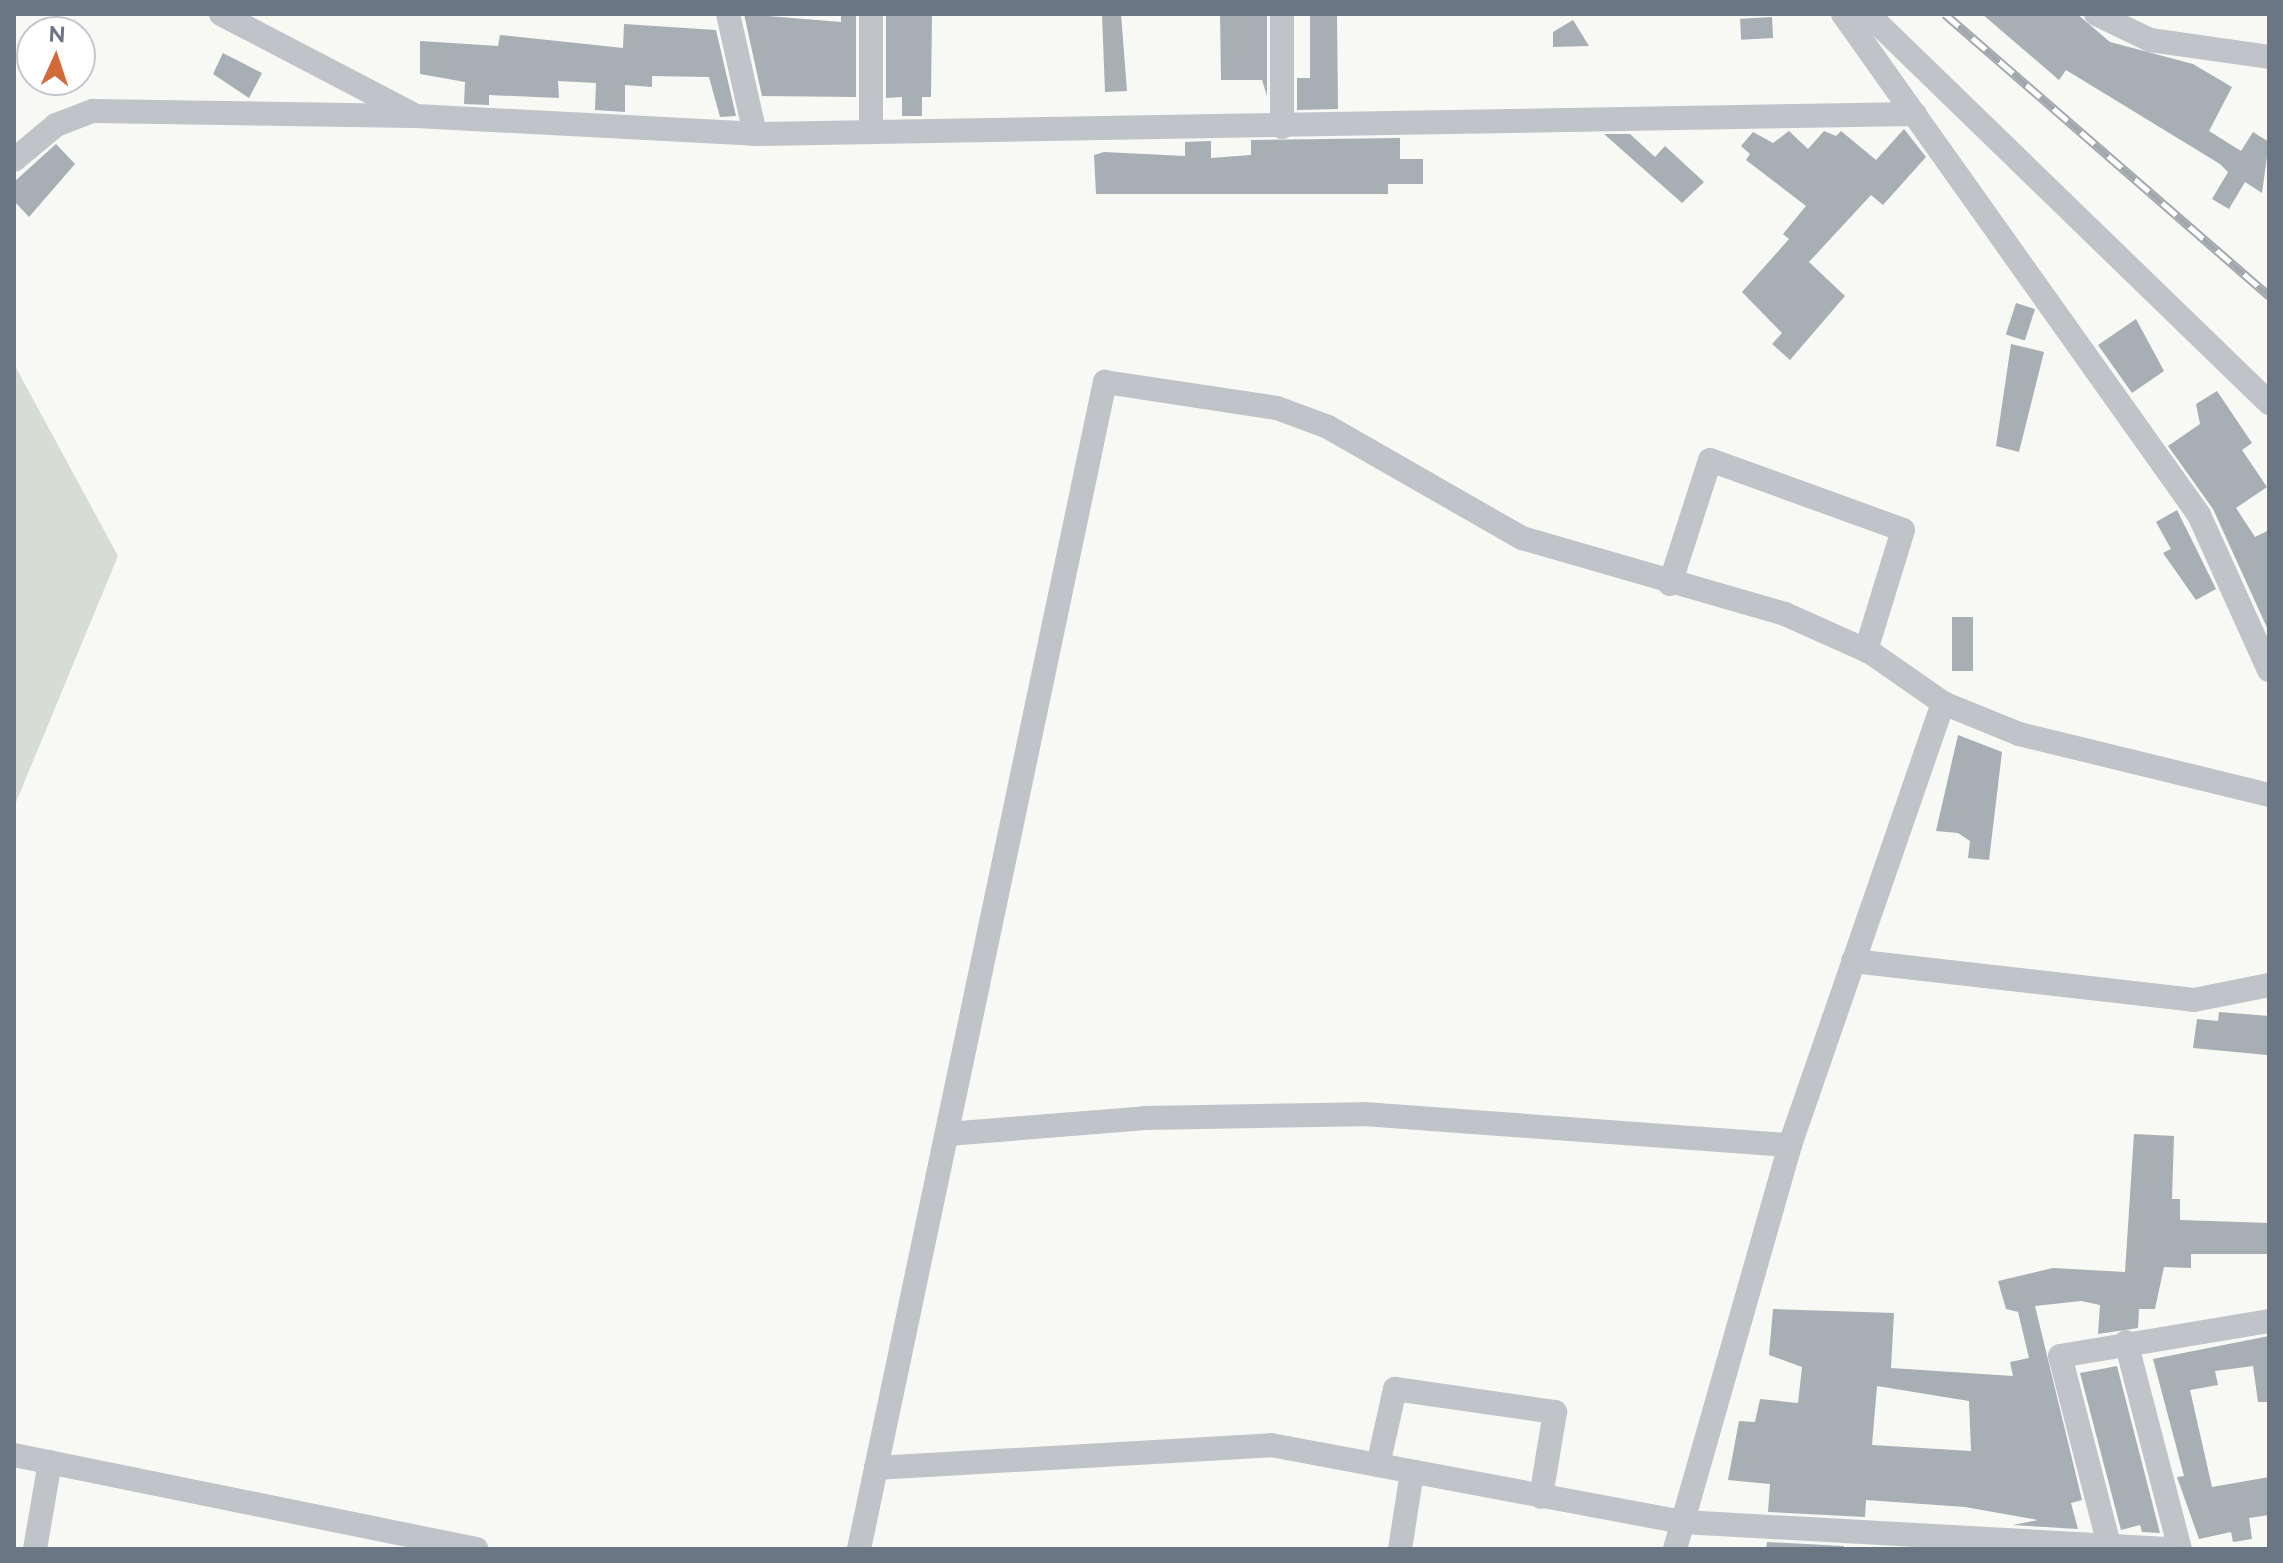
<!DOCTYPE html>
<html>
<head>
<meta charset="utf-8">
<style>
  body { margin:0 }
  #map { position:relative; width:2283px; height:1563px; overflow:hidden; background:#f8f8f5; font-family:Raleway,sans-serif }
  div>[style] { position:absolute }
  .green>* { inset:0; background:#d7dcd5 }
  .building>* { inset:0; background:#a7aeb4; transform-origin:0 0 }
  .minor>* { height:24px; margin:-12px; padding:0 12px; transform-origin:12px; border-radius:12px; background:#c0c3c7 }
  .rail>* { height:9px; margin-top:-4.5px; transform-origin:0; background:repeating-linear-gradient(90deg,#fff 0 18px,#a2a7ad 0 36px); box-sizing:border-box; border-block:2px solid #a2a7ad }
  span { translate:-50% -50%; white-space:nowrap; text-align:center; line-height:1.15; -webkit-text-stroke:8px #fff; paint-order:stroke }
  .frame { position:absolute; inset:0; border:16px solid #6a7684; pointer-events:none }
  .north { position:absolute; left:16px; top:16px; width:80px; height:80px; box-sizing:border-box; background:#fff; border:2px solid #c3c8ce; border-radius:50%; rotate:3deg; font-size:22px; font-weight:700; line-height:32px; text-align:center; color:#6a7684 }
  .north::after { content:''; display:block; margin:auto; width:28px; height:36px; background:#d36a3a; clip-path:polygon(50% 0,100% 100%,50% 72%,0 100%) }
</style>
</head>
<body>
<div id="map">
  <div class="green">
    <i style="clip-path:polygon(14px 364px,118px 556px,14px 807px)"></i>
  </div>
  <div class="building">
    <i style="clip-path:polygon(744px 14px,841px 22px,841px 14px,856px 14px,856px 97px,762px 96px)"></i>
    <i style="clip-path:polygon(886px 14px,932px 14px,931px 97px,922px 97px,922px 116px,902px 116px,902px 97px,886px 98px)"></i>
    <i style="clip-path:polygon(1102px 14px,1121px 14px,1127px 91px,1105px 92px)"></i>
    <i style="clip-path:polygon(1220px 14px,1267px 15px,1267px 96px,1262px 80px,1221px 80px)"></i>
    <i style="clip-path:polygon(1337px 14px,1338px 109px,1297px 110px,1297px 78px,1310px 78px,1310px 15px)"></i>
    <i style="clip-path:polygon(1982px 14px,2077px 14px,2110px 42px,2193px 64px,2232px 87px,2209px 131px,2241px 151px,2253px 132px,2269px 142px,2262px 193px,2245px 182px,2229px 209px,2212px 199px,2228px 172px,2220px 164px,2066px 70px,2059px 80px)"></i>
    <i style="left:1772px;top:17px;width:21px;height:32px;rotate:87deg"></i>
    <i style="clip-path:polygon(1573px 20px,1589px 46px,1553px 47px,1553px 32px)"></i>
    <i style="clip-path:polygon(624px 24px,716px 30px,736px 116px,720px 117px,709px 77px,652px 76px,652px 87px,625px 85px,625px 112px,595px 110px,596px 83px,558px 81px,559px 98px,489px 95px,489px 105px,464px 104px,465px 82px,420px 74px,420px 41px,498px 46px,500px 35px,623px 48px)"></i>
    <i style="clip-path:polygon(223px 53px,262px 73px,249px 98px,213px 74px)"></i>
    <i style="clip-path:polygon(1904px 129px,1926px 157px,1883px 205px,1871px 195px,1809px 262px,1845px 296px,1790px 360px,1772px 344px,1782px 333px,1742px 292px,1789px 239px,1783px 234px,1806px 206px,1746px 160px,1750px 154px,1741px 146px,1753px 132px,1773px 143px,1789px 131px,1808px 149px,1824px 131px,1836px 136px,1841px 131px,1876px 160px)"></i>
    <i style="clip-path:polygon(1604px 134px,1630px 134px,1655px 157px,1665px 146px,1704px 182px,1682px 203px)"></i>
    <i style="clip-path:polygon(1400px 138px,1400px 159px,1423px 159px,1423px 184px,1388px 184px,1388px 194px,1096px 194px,1094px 155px,1104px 152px,1185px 156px,1185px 142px,1211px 141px,1211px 158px,1251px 155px,1251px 140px)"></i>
    <i style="clip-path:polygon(56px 144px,75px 164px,29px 217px,14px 201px,14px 182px)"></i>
    <i style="left:2016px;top:303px;width:20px;height:33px;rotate:18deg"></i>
    <i style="clip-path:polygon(2136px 319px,2164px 371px,2132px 393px,2098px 345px)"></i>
    <i style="clip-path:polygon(2011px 344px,2044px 352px,2019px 452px,1996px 446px)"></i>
    <i style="clip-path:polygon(2217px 391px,2252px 443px,2242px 450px,2267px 487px,2236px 508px,2255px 537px,2269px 530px,2269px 632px,2213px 509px,2168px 446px,2200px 424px,2196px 404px)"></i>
    <i style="clip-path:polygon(2177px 510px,2216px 589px,2196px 600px,2163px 553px,2171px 549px,2156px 522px)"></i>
    <i style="left:1952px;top:617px;width:21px;height:54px"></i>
    <i style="clip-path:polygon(1958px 735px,2002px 752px,1989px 860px,1968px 858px,1970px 841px,1958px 833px,1936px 831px)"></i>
    <i style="clip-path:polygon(2219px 1012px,2269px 1016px,2267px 1055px,2193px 1048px,2197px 1019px,2218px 1021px)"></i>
    <i style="clip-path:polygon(evenodd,2134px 1134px,2174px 1136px,2172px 1199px,2180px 1199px,2180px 1220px,2269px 1223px,2269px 1254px,2191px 1254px,2191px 1268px,2164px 1267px,2155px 1309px,2139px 1309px,2138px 1328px,2098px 1334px,2100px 1305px,2081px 1301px,2035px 1306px,2082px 1500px,2071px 1503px,2078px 1529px,2013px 1525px,2038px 1520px,1965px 1507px,1866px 1500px,1865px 1517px,1768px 1512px,1770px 1484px,1728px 1480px,1739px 1421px,1755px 1422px,1760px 1399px,1798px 1403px,1802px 1367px,1769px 1355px,1773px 1309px,1894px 1313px,1891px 1368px,2013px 1376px,2010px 1362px,2029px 1358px,2018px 1312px,2006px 1309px,1998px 1281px,2053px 1268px,2125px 1272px,2134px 1134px,1877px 1386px,1969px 1401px,1971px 1451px,1872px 1445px,1877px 1386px)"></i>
    <i style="clip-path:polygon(2269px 1336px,2269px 1402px,2258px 1402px,2253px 1366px,2215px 1371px,2218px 1385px,2190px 1390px,2212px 1487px,2269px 1477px,2269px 1515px,2249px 1518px,2252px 1539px,2233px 1542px,2231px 1532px,2199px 1539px,2177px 1477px,2184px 1476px,2153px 1359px)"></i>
    <i style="clip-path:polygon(2117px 1366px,2160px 1533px,2142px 1532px,2140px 1525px,2121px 1530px,2080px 1373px)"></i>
    <i style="clip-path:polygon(1767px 1542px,1844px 1546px,1843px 1549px,1766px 1549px)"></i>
  </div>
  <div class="minor">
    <i style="left:221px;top:14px;width:220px;rotate:27.6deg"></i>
    <i style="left:416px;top:116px;width:339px;rotate:3deg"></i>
    <i style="left:755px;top:134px;width:1160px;rotate:-0.99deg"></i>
    <i style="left:728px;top:14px;width:123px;rotate:77.3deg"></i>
    <i style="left:1282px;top:14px;width:113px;rotate:90deg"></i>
    <i style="left:1843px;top:14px;width:615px;rotate:54.6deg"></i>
    <i style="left:2199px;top:515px;width:170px;rotate:65.7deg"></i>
    <i style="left:1868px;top:14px;width:559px;rotate:44.13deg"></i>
    <i style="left:2096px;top:14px;width:60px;rotate:25.7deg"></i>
    <i style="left:2150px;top:40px;width:120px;rotate:8.1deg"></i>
    <i style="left:871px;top:132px;width:118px;rotate:-90deg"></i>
    <i style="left:14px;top:160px;width:55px;rotate:-39.8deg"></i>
    <i style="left:56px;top:125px;width:40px;rotate:-21deg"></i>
    <i style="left:93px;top:111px;width:320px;rotate:0.9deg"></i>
    <i style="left:1670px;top:584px;width:130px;rotate:-72.1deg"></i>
    <i style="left:1710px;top:460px;width:205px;rotate:19.9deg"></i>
    <i style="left:1903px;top:530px;width:126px;rotate:107.1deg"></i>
    <i style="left:1853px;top:961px;width:343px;rotate:6.5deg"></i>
    <i style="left:2194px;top:1000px;width:76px;rotate:-11.3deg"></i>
    <i style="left:948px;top:1134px;width:198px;rotate:-4.6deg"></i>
    <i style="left:1145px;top:1118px;width:219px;rotate:-1deg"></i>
    <i style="left:1364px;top:1114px;width:427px;rotate:4.2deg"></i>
    <i style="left:2126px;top:1342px;width:214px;rotate:75.4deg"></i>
    <i style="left:14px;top:1455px;width:472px;rotate:11.5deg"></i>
    <i style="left:1378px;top:1465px;width:78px;rotate:-77.4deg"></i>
    <i style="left:1395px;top:1389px;width:162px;rotate:8.2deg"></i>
    <i style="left:1555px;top:1412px;width:86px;rotate:99.4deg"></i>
    <i style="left:876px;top:1468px;width:396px;rotate:-3.3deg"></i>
    <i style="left:1271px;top:1445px;width:419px;rotate:10.6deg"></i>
    <i style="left:1683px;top:1522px;width:489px;rotate:3.2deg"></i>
    <i style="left:2109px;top:1545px;width:195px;rotate:-104.5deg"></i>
    <i style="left:2060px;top:1356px;width:212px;rotate:-9.5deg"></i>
    <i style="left:35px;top:1549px;width:88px;rotate:-80.2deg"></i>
    <i style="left:859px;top:1549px;width:1193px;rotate:-78.1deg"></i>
    <i style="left:1105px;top:382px;width:174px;rotate:8.6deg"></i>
    <i style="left:1277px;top:408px;width:54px;rotate:20.4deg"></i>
    <i style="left:1328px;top:427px;width:224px;rotate:29.8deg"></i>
    <i style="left:1522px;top:538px;width:274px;rotate:16.1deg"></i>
    <i style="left:1785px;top:614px;width:93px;rotate:24.1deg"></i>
    <i style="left:1870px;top:652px;width:89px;rotate:34.9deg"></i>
    <i style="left:1943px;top:703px;width:82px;rotate:22.2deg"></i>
    <i style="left:2019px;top:734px;width:257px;rotate:13.7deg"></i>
    <i style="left:1400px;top:1549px;width:78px;rotate:-81.1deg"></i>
    <i style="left:1675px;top:1549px;width:420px;rotate:-74.1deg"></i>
    <i style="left:1790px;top:1145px;width:468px;rotate:-70.9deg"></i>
  </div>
  <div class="rail">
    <i style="left:1945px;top:14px;width:430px;rotate:41deg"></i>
  </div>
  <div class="frame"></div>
  <div class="north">N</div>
</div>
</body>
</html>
